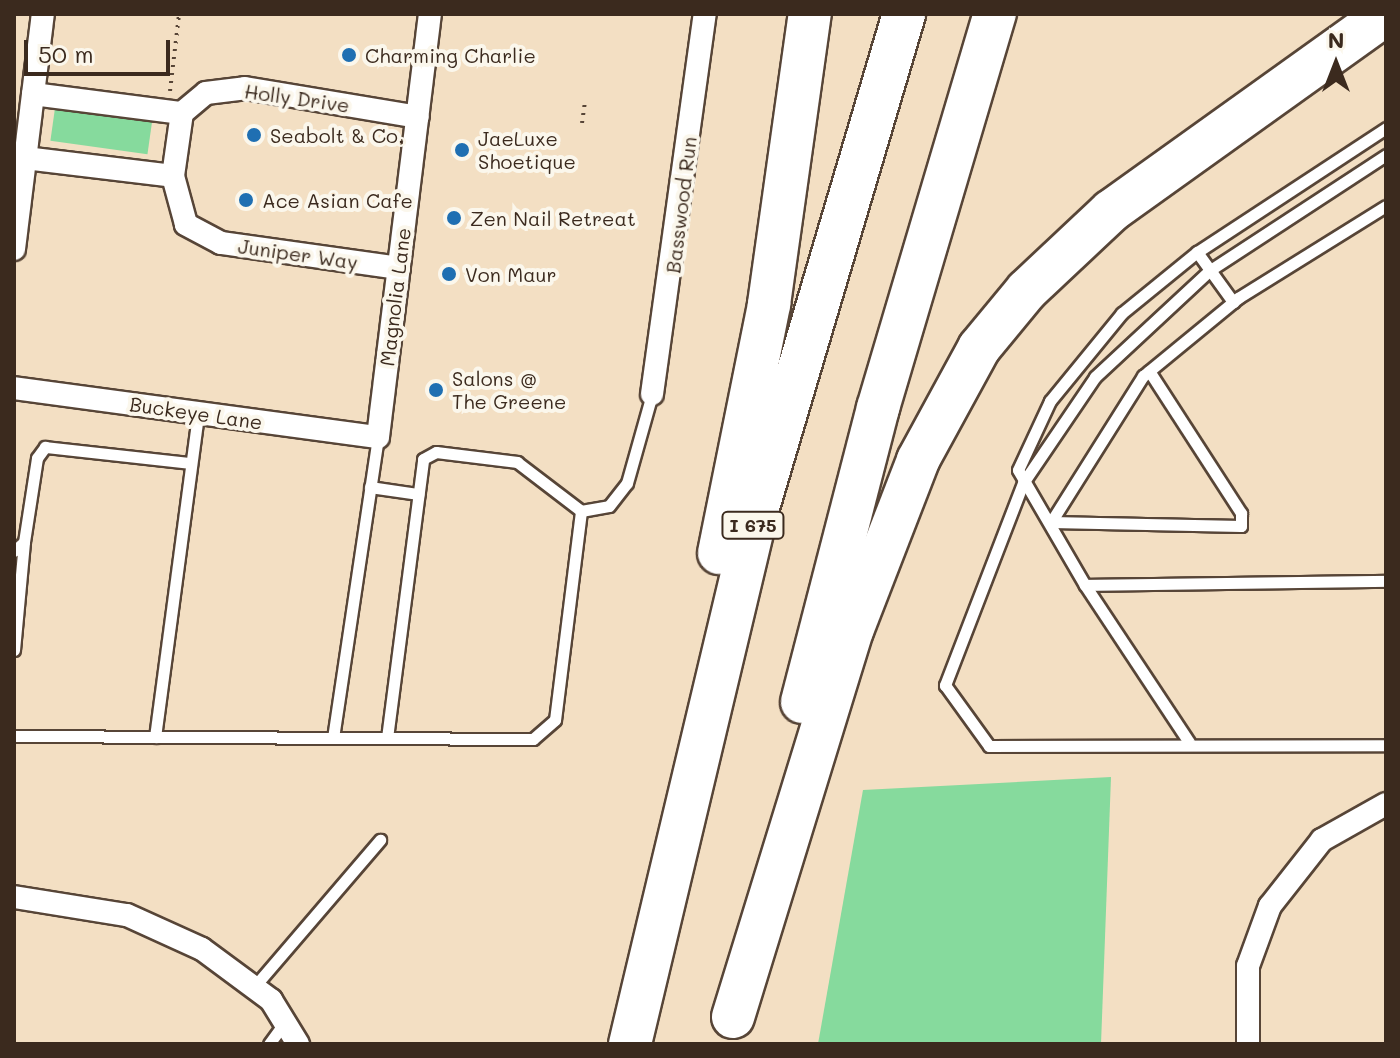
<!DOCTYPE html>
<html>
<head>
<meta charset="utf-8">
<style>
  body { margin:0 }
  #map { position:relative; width:1400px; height:1058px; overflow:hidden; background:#f3dfc3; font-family:Mali,sans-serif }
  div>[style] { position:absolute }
  .green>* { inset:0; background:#86da9d; transform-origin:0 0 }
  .path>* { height:4px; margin-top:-2px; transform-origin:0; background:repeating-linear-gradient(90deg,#574537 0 2px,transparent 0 8px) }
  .roads { filter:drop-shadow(2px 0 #574537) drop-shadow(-2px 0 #574537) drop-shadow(0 2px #574537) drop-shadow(0 -2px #574537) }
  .service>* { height:11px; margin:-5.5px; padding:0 5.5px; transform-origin:5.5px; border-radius:5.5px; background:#fff }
  .minor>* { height:22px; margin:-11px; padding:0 11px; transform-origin:11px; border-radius:11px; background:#fff }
  .motorway>* { height:42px; margin:-21px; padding:0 21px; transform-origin:21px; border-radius:21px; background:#fff }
  .dots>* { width:22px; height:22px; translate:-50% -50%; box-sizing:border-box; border:4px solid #fbf7ec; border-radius:50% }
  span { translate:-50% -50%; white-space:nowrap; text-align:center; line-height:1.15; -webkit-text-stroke:8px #fbf7ec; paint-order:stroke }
  .shield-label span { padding:2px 6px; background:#fbf7ec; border:2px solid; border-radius:6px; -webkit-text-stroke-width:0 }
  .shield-label { font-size:18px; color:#3b2a1e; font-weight:700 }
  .poi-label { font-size:20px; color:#3b2a1e }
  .left { translate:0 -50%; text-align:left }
  .street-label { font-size:20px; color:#3b2a1e }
  .frame { position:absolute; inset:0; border:16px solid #3b2a1e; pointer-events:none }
  .north { position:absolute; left:1296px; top:24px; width:80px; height:80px; -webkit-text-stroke:6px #fbf7ec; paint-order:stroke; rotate:0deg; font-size:22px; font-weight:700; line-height:32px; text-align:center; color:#3b2a1e }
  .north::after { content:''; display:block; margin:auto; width:28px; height:36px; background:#3b2a1e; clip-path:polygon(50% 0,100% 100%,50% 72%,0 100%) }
  .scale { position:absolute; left:24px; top:40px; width:146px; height:36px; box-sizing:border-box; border:4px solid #3b2a1e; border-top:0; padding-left:10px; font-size:24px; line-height:28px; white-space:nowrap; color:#3b2a1e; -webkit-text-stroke:6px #fbf7ec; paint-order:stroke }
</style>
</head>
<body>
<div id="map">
  <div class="green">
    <i style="left:55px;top:108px;width:98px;height:33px;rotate:8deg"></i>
    <i style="clip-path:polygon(1111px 777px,1101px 1044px,818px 1044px,863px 790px)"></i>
  </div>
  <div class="path">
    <i style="left:170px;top:91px;width:78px;rotate:-83.3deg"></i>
    <i style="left:582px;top:123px;width:22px;rotate:-82deg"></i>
  </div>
  <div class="roads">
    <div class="service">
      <i style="left:1386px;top:128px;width:226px;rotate:146.7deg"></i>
      <i style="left:1197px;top:252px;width:97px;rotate:140.9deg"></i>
      <i style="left:1122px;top:313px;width:114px;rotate:129.3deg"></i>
      <i style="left:1050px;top:401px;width:76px;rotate:114.9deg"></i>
      <i style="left:1018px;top:470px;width:133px;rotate:59.8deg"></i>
      <i style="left:1085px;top:585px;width:301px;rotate:-0.8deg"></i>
      <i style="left:1386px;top:155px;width:210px;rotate:146.8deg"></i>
      <i style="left:1210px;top:270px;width:157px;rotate:137.1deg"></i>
      <i style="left:1095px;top:377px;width:128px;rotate:124.2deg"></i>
      <i style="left:1023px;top:483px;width:217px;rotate:111.1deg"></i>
      <i style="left:945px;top:685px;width:75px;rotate:54.2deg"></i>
      <i style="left:989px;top:746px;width:397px;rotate:-0.1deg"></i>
      <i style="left:1197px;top:252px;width:62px;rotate:54.2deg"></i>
      <i style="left:370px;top:487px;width:49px;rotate:8.3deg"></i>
      <i style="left:1051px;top:522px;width:173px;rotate:-57.8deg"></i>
      <i style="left:1143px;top:376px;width:123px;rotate:-39.4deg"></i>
      <i style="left:1238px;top:298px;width:174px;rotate:-31.9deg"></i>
      <i style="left:1051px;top:522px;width:190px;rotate:1.2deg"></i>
      <i style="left:1241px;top:526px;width:13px;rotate:-90deg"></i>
      <i style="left:1241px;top:513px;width:169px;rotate:-122.9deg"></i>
      <i style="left:14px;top:551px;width:13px;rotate:-42deg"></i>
      <i style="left:24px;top:542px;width:85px;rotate:-81.2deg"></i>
      <i style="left:37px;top:458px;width:14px;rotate:-54deg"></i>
      <i style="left:45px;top:447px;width:146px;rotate:6.3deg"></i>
      <i style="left:1085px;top:585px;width:188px;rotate:56.5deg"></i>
      <i style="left:14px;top:650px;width:107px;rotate:-84.7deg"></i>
      <i style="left:14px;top:736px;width:519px;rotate:0.33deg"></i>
      <i style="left:533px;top:739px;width:29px;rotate:-41deg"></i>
      <i style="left:555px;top:720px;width:211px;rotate:-82.9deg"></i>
      <i style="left:581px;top:511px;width:28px;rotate:-10deg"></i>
      <i style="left:609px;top:506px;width:29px;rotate:-52deg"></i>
      <i style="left:627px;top:483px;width:92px;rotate:-74.3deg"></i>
      <i style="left:155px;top:737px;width:327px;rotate:-82.4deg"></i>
      <i style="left:333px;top:738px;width:304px;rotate:-81.5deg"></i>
      <i style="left:387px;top:738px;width:281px;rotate:-82.6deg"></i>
      <i style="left:423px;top:459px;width:15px;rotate:-28deg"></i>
      <i style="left:436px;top:452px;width:82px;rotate:7deg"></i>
      <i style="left:517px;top:462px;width:81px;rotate:37.4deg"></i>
      <i style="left:254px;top:987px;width:194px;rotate:-49.4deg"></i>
      <i style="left:269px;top:1044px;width:27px;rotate:-54deg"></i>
    </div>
    <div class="minor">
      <i style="left:33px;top:94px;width:150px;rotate:7.3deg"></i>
      <i style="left:25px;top:158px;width:149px;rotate:6.9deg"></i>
      <i style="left:14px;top:249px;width:237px;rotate:-83deg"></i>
      <i style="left:399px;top:268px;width:180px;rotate:-172deg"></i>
      <i style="left:221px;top:243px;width:40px;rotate:-152deg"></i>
      <i style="left:186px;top:224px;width:50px;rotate:-105.2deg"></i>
      <i style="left:173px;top:176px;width:64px;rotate:-81.9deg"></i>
      <i style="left:182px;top:113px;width:31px;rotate:-40deg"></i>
      <i style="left:206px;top:93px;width:39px;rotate:-7deg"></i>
      <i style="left:245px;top:88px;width:175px;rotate:9.5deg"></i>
      <i style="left:14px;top:388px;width:367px;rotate:7.7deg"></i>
      <i style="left:378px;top:437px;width:426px;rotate:-83deg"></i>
      <i style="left:652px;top:394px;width:384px;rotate:-82.1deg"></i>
      <i style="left:14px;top:897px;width:114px;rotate:9.1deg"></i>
      <i style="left:127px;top:915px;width:82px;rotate:24.4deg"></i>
      <i style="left:202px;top:949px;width:86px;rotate:36.5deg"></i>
      <i style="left:271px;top:1000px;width:52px;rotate:58.5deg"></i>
      <i style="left:1248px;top:1044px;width:78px;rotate:-90deg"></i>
      <i style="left:1248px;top:966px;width:64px;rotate:-69.9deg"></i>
      <i style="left:1270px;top:906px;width:84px;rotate:-51.8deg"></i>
      <i style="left:1322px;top:840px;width:73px;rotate:-29.4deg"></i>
    </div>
    <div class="motorway">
      <i style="left:719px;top:553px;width:254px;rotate:-78.6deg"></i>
      <i style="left:769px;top:304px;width:293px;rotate:-82deg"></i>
      <i style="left:802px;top:702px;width:304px;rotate:-75.5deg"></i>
      <i style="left:878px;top:408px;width:411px;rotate:-73.5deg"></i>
      <i style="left:733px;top:1017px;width:407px;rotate:-72.9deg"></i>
      <i style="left:853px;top:628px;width:180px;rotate:-68.8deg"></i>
      <i style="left:918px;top:460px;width:128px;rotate:-61.4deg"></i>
      <i style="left:979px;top:348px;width:75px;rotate:-50.4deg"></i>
      <i style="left:1027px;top:290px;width:115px;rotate:-43.2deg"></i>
      <i style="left:1111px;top:211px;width:338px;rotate:-35.6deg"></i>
      <i style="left:630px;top:1044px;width:552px;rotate:-76.59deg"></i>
      <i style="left:758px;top:507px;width:514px;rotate:-73.5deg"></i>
    </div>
  </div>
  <div class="dots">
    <i style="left:349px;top:55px;background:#1f6fb2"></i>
    <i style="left:254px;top:135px;background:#1f6fb2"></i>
    <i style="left:462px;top:150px;background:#1f6fb2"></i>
    <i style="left:246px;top:200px;background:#1f6fb2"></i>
    <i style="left:454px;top:218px;background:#1f6fb2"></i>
    <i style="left:449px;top:274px;background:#1f6fb2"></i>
    <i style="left:436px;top:390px;background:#1f6fb2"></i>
  </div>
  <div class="shield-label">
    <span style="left:753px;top:525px">I 675</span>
  </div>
  <div class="poi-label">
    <span class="left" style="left:365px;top:55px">Charming Charlie</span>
    <span class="left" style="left:270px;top:135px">Seabolt &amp; Co.</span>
    <span class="left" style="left:478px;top:150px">JaeLuxe<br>Shoetique</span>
    <span class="left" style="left:262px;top:200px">Ace Asian Cafe</span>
    <span class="left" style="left:470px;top:218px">Zen Nail Retreat</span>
    <span class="left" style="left:465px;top:274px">Von Maur</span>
    <span class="left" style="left:452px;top:390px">Salons @<br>The Greene</span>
  </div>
  <div class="street-label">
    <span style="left:297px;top:98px;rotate:8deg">Holly Drive</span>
    <span style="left:681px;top:205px;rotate:-83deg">Basswood Run</span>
    <span style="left:298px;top:254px;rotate:8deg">Juniper Way</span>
    <span style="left:395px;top:297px;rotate:-83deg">Magnolia Lane</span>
    <span style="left:196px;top:413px;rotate:8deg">Buckeye Lane</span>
  </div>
  <div class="frame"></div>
  <div class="north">N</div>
  <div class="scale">50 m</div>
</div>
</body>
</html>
